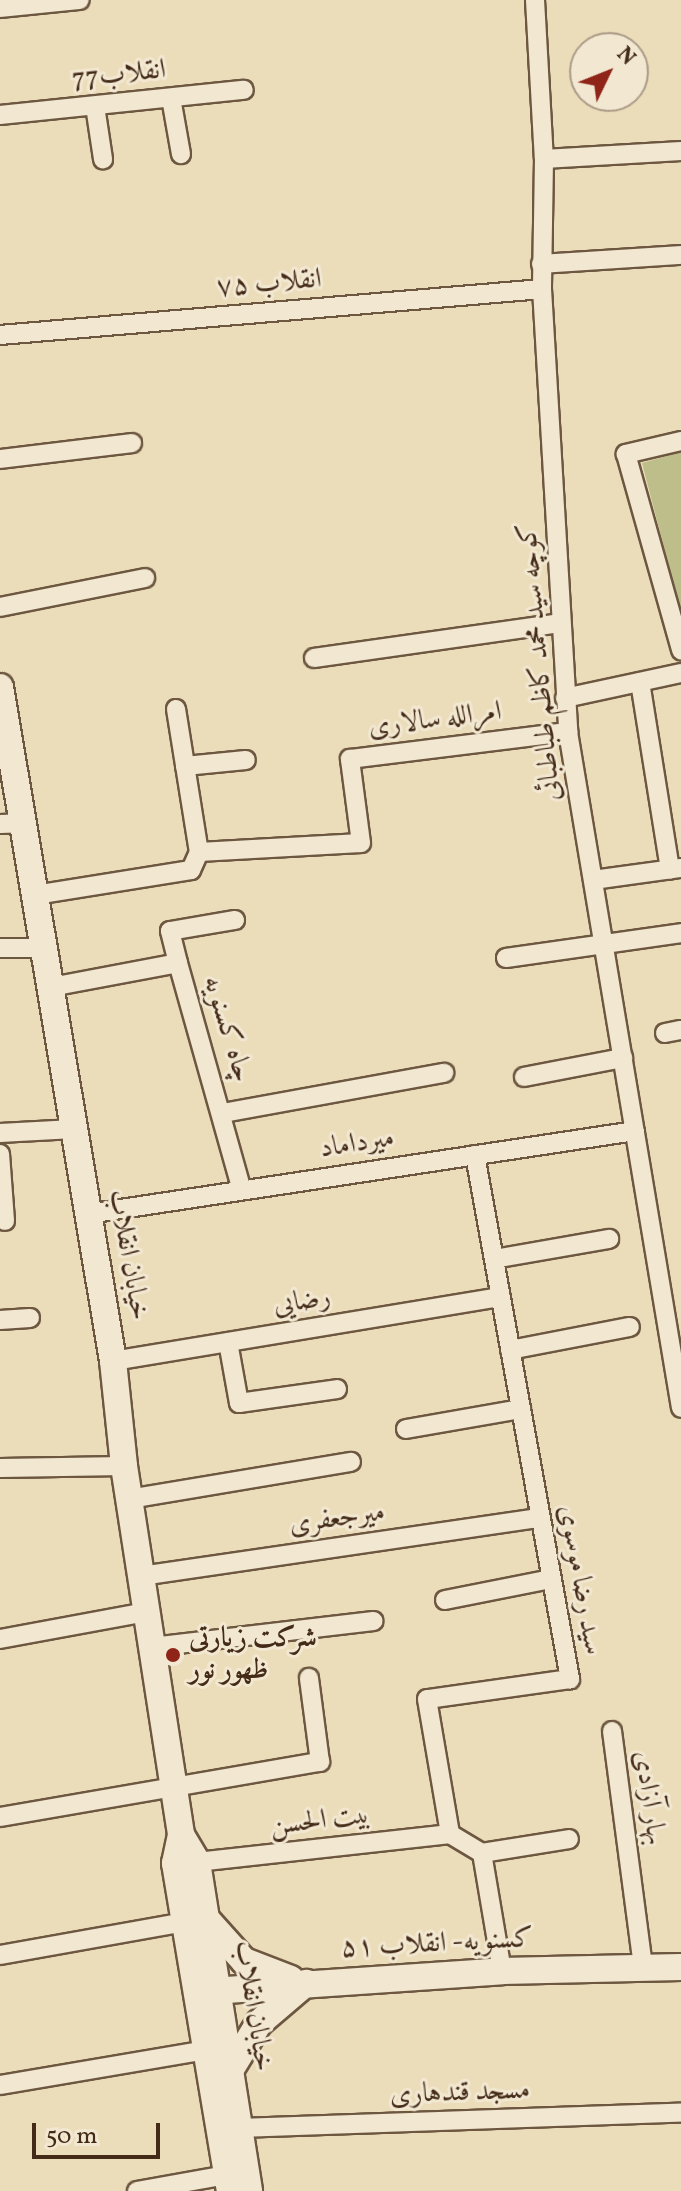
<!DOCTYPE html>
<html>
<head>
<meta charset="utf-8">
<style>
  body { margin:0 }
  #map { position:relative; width:681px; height:2191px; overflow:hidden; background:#ebdcba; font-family:Vollkorn,Amiri,serif }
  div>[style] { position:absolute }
  .green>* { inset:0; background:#bebe8b }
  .roads { filter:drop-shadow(2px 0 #6d5740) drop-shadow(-2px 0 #6d5740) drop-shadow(0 2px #6d5740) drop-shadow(0 -2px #6d5740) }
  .street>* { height:18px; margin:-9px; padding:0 9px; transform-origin:9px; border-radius:9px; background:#f2e8d2 }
  .secondary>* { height:26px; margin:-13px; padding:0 13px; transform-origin:13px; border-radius:13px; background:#f2e8d2 }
  .dots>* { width:22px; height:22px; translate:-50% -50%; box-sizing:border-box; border:4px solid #f2e8d2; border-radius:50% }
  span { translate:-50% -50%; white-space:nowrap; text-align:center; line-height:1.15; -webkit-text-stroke:6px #f2e8d2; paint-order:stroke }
  .street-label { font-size:28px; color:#432b18 }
  .poi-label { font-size:28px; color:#432b18; font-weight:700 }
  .left { translate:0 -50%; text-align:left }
  .north { position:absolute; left:569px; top:32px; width:80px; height:80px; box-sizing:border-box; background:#f2e8d2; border:2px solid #ac9c88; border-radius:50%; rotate:47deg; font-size:22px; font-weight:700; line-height:32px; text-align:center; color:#432b18 }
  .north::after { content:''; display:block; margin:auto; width:28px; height:36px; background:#8f2418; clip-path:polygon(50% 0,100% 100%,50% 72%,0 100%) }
  .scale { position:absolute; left:32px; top:2123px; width:128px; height:36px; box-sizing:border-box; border:4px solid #432b18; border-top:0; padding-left:10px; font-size:24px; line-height:28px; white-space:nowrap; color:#432b18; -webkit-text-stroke:6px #f2e8d2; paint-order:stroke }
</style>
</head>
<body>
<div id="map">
  <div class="green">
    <i style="clip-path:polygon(681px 452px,681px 612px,642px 463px)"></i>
  </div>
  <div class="roads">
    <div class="street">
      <i style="left:535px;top:0;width:159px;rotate:86.8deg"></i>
      <i style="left:544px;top:159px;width:130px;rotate:90.9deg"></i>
      <i style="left:542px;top:289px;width:444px;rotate:86.6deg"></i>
      <i style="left:568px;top:732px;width:685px;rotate:80.51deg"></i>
      <i style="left:0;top:8px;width:80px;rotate:-5.7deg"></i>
      <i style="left:171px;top:98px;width:57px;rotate:79.9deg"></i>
      <i style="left:95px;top:106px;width:54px;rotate:81.4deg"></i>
      <i style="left:0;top:115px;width:245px;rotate:-5.9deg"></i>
      <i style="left:544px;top:159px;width:137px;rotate:-3.3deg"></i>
      <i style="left:541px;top:264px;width:140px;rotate:-3.7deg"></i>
      <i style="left:0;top:335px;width:544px;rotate:-4.85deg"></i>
      <i style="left:681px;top:441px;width:57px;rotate:166.7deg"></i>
      <i style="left:626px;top:454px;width:204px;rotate:74.3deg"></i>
      <i style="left:0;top:459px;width:133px;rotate:-6.9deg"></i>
      <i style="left:0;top:607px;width:148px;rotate:-11.3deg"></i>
      <i style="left:314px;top:658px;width:248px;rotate:-8.1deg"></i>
      <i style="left:640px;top:682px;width:190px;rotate:80.9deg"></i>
      <i style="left:565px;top:698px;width:119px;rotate:-12.2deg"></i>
      <i style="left:176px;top:709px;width:145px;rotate:80.9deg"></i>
      <i style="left:185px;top:766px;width:61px;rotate:-5.6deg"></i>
      <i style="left:0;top:824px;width:23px;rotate:-2deg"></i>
      <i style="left:593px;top:880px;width:89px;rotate:-7.8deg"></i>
      <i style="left:35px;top:895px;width:158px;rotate:-9.1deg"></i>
      <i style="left:191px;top:870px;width:20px;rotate:-66deg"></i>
      <i style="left:199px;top:852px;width:162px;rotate:-3.2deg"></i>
      <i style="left:361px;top:843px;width:85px;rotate:-97.5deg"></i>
      <i style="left:350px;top:759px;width:220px;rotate:-7.1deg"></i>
      <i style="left:0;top:948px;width:44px"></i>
      <i style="left:506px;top:958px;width:177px;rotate:-8.1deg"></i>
      <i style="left:178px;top:963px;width:33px;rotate:-104deg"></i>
      <i style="left:170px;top:931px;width:66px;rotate:-9.6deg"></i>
      <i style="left:51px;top:987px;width:129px;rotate:-10.7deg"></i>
      <i style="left:178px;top:963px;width:236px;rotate:74.3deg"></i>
      <i style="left:665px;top:1033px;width:16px;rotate:-11deg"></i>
      <i style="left:524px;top:1077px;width:101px;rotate:-10.9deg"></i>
      <i style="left:223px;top:1113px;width:225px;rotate:-10.3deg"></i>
      <i style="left:0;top:1133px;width:74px;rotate:-3.1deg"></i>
      <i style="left:0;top:1154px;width:67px;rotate:85.7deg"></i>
      <i style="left:475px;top:1155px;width:533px;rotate:79.72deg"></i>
      <i style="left:570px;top:1679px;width:144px;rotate:172deg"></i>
      <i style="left:427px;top:1699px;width:137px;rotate:80.3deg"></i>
      <i style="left:450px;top:1834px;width:37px;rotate:31deg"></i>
      <i style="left:482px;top:1853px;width:120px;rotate:80.4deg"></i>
      <i style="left:88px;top:1214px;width:553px;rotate:-8.63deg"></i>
      <i style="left:494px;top:1259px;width:117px;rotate:-9.9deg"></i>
      <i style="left:0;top:1320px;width:30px;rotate:-4deg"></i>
      <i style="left:228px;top:1342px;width:62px;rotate:79.8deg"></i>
      <i style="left:239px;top:1403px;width:99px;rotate:-8.1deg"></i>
      <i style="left:510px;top:1350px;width:122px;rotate:-10.9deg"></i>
      <i style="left:113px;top:1361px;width:393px;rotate:-9.4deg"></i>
      <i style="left:406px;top:1429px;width:117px;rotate:-9.9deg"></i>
      <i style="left:0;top:1468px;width:124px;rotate:-0.9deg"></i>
      <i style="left:129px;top:1499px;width:225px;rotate:-9.5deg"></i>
      <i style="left:141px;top:1576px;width:404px;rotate:-8.3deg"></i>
      <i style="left:445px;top:1600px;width:108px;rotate:-11.2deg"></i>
      <i style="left:0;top:1639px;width:148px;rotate:-10.5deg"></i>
      <i style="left:152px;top:1647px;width:223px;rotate:-6.7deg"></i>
      <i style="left:612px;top:1731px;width:239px;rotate:82.5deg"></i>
      <i style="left:0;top:1817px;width:325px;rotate:-9.8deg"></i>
      <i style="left:320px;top:1762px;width:85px;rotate:-97.5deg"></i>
      <i style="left:482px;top:1853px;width:88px;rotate:-9.1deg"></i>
      <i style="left:197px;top:1862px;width:255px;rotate:-6.3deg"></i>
      <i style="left:0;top:1955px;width:188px;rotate:-10.1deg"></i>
      <i style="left:0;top:2085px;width:210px;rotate:-9.6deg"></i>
      <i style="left:241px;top:2128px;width:440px;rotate:-2deg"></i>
      <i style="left:137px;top:2191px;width:91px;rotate:-10.1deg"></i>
    </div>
    <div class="secondary">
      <i style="left:0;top:687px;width:683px;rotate:80.48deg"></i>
      <i style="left:113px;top:1361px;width:106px;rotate:84deg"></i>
      <i style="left:124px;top:1466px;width:373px;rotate:81.2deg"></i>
      <i style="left:181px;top:1835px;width:29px;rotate:102deg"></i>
      <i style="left:175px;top:1863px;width:333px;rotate:80.5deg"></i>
      <i style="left:181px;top:1835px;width:31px;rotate:59deg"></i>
      <i style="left:197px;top:1862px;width:333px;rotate:81deg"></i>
      <i style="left:208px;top:1921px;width:54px;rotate:48deg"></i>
      <i style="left:244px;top:1961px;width:50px;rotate:21deg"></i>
      <i style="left:197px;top:1992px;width:306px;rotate:-3.9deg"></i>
      <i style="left:502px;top:1971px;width:179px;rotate:-1.3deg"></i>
      <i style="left:231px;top:2069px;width:54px;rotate:-58.7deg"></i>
      <i style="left:259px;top:2023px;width:62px;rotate:-40.4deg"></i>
    </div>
  </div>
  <div class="dots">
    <i style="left:173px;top:1655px;background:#8f2418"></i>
  </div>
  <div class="street-label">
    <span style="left:119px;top:75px;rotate:-6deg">انقلاب77</span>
    <span style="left:269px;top:284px;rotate:-5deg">انقلاب ۷۵</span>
    <span style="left:540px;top:662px;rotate:-95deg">کوچه سید محمد کاظم طباطبائی</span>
    <span style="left:435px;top:720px;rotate:-7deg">امرالله سالاری</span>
    <span style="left:227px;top:1029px;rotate:73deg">چاه کسنویه</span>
    <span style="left:357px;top:1144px;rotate:-9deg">میرداماد</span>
    <span style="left:128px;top:1255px;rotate:80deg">خیابان انقلاب</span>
    <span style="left:302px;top:1302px;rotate:-9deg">رضایی</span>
    <span style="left:337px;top:1519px;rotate:-8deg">میرجعفری</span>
    <span style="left:580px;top:1580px;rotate:80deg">سید رضا موسوی</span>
    <span style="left:649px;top:1798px;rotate:82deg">بهار آزادی</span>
    <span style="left:320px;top:1821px;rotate:-7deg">بیت الحسن</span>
    <span style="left:437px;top:1944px;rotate:-3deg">کسنویه- انقلاب ۵۱</span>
    <span style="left:253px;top:2006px;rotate:81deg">خیابان انقلاب</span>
    <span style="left:460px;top:2093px;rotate:-2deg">مسجد قندهاری</span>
  </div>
  <div class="poi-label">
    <span class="left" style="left:189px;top:1655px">شرکت زیارتی<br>ظهور نور</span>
  </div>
  <div class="north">N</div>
  <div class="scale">50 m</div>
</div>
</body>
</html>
